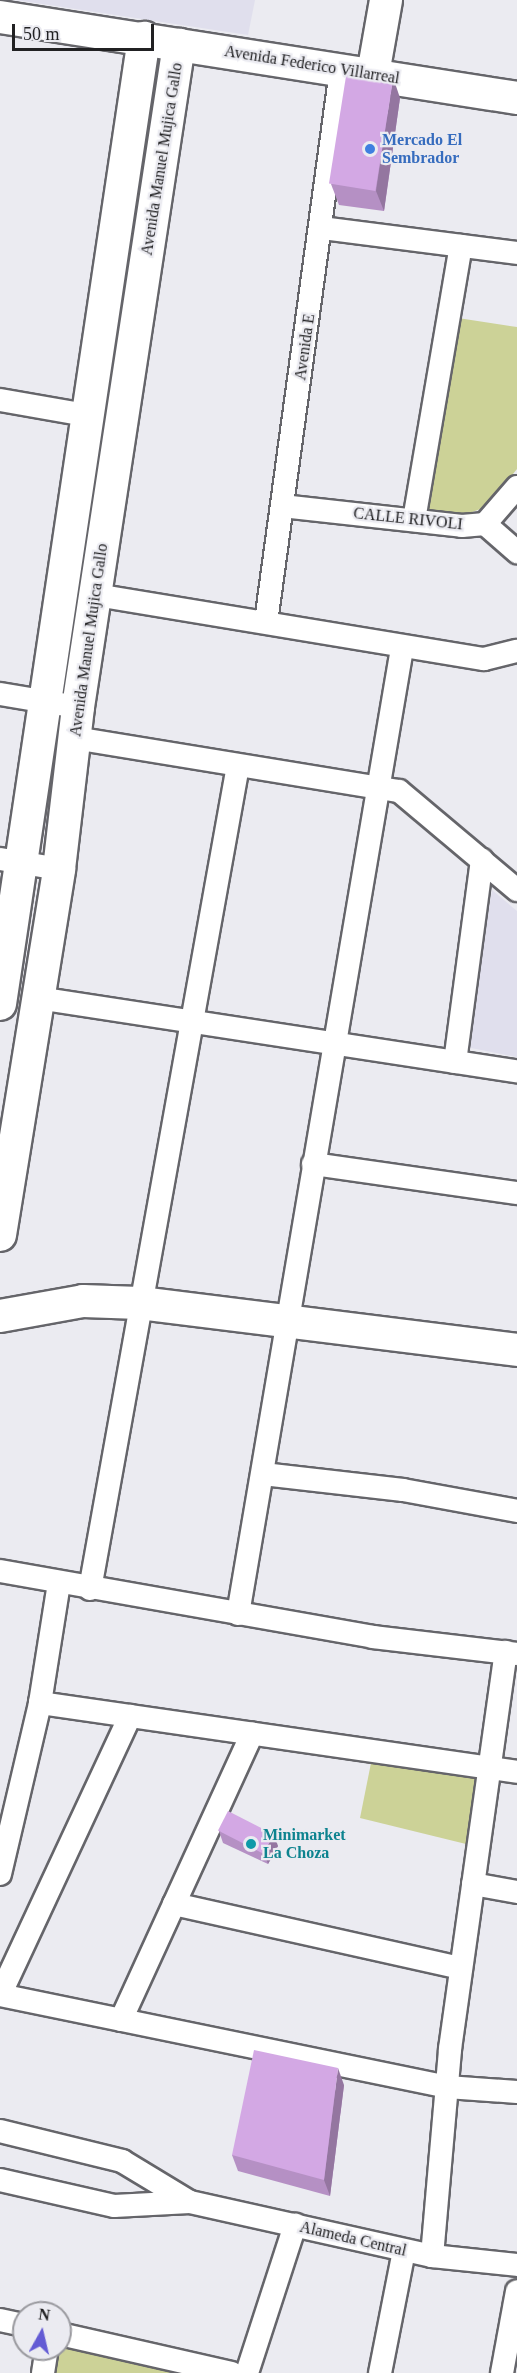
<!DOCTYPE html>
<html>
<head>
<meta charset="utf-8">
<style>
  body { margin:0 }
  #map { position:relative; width:517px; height:2373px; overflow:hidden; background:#ebebf1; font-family:Georgia,serif }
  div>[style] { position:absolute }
  .built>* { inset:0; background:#e0dfed }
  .green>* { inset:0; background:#ccd297 }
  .roads { filter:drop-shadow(2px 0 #65656a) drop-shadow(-2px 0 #65656a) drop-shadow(0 2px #65656a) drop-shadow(0 -2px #65656a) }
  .street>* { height:22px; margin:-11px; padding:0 11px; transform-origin:11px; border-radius:11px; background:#fff }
  .secondary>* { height:32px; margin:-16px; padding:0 16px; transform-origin:16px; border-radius:16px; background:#fff }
  .wall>* { inset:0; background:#b590c4 }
  .shaded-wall>* { inset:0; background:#9476a0 }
  .building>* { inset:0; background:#d3a8e4; transform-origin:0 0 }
  .dots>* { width:16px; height:16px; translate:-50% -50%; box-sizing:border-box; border:3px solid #ebebf1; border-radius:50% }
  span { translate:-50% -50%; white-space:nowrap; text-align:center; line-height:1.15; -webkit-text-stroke:4.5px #ebebf1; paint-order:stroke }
  .street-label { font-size:16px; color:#212123 }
  .shop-label { font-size:16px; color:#366cbe; font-weight:700 }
  .left { translate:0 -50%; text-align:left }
  .culture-label { font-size:16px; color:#0d838f; font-weight:700 }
  .north { position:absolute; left:12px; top:2301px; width:60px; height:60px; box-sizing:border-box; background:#ebebf1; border:2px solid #9a9a9f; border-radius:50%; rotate:8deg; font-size:16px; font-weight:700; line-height:24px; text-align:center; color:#212123 }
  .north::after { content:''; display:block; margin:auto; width:21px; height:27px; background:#635bd4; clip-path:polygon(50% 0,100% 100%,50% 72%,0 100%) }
  .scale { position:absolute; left:12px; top:24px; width:142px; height:27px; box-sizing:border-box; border:3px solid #212123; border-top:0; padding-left:8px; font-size:18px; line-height:21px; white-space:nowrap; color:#212123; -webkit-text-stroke:4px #ebebf1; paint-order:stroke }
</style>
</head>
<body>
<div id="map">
  <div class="built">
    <i style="clip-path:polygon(16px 0,255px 0,248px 35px)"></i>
    <i style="clip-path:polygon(492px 890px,517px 911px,517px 1057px,466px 1047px)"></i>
  </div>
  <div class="green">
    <i style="clip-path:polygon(458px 318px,517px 327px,517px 469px,486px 507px,461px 516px,425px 511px)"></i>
    <i style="clip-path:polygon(372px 1758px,479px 1774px,466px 1844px,360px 1818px)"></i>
    <i style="clip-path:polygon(60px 2343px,180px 2373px,53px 2373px)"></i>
  </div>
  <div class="roads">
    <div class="street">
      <i style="left:322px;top:228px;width:197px;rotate:7.3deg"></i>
      <i style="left:0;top:400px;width:87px;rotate:9.9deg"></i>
      <i style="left:282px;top:506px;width:181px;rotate:6.3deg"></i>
      <i style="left:462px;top:526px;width:23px;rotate:-5deg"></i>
      <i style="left:485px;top:524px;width:49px;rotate:-49.1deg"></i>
      <i style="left:414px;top:520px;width:278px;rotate:-80.3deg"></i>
      <i style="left:485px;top:524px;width:43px;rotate:41.2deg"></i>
      <i style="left:96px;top:595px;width:393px;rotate:9.4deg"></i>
      <i style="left:484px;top:659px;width:34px;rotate:-14deg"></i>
      <i style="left:266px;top:622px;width:556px;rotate:-82.25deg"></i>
      <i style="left:0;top:694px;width:79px;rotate:9.5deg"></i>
      <i style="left:74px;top:738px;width:329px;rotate:9.3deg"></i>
      <i style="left:399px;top:791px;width:154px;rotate:40deg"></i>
      <i style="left:0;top:859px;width:60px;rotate:9.6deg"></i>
      <i style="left:38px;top:998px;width:485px;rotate:8.7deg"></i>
      <i style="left:455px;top:1062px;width:204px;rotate:-82.4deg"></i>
      <i style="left:313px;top:1164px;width:206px;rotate:8.1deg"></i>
      <i style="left:263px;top:1474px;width:141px;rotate:6.5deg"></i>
      <i style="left:403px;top:1490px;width:116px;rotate:10.4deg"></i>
      <i style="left:0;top:1571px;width:379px;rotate:10deg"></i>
      <i style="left:373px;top:1637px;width:145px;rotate:6.7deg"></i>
      <i style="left:90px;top:1589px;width:836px;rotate:-79.81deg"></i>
      <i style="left:238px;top:1614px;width:980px;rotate:-80.36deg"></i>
      <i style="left:40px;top:1703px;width:482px;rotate:8.2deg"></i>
      <i style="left:0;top:1874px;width:176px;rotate:-76.8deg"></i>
      <i style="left:40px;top:1703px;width:121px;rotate:-81deg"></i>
      <i style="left:473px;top:1884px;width:45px;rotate:10.3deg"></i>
      <i style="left:174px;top:1904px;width:294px;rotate:12.6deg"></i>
      <i style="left:0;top:1995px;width:456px;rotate:11.6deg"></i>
      <i style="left:447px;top:2087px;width:70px;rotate:4.1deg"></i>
      <i style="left:0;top:1995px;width:308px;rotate:-65deg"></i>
      <i style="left:121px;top:2020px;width:315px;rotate:-65.4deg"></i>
      <i style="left:0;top:2131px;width:126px;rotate:13.8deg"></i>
      <i style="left:122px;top:2161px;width:79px;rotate:31.1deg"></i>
      <i style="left:0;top:2180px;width:117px;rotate:12.8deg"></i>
      <i style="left:114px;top:2206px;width:76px;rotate:-3deg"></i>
      <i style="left:190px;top:2202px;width:248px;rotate:12.6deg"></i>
      <i style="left:432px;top:2256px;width:85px;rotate:6deg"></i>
      <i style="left:432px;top:2256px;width:208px;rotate:-85deg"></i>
      <i style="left:450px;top:2049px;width:401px;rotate:-82deg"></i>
      <i style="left:0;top:2320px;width:25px;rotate:12deg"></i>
      <i style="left:60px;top:2334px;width:176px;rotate:12.8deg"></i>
      <i style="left:43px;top:2373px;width:24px;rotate:-81deg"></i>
      <i style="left:247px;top:2373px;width:156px;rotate:-72deg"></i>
      <i style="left:380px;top:2373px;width:124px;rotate:-78.9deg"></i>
      <i style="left:502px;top:2373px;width:83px;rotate:-79.6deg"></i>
    </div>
    <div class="secondary">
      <i style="left:0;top:17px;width:523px;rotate:8.9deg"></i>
      <i style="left:373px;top:74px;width:75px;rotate:-80deg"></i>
      <i style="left:0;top:1004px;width:977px;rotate:-81.52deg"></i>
      <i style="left:0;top:1235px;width:371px;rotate:-80.8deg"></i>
      <i style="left:59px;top:869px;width:163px;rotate:-83.3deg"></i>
      <i style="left:78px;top:707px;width:670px;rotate:-81.33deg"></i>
      <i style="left:0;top:1316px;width:84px;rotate:-10.2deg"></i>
      <i style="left:83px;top:1301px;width:57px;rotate:2deg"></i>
      <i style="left:140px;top:1303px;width:380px;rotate:7.1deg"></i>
    </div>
  </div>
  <div class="wall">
    <i style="clip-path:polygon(400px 98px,384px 211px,339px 205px,331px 184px)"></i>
    <i style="clip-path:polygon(219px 1831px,278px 1846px,268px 1864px,223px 1843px)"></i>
    <i style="clip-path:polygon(344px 2085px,330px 2196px,238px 2171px,232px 2155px)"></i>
  </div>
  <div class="shaded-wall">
    <i style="clip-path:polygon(393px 77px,400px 98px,384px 211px,376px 191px)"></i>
    <i style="clip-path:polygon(274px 1834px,278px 1846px,268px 1864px,264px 1852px)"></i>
    <i style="clip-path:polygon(338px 2068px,344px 2085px,330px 2196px,324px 2180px)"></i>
  </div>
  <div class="building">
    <i style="left:347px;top:70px;width:47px;height:115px;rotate:9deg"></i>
    <i style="left:228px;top:1811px;width:51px;height:22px;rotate:27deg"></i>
    <i style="clip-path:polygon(254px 2050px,338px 2068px,324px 2180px,232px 2155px)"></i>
  </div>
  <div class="dots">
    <i style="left:370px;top:149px;background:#3f7fe0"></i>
    <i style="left:251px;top:1844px;background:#0f9aa8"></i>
  </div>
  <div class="street-label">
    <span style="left:312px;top:65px;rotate:9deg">Avenida Federico Villarreal</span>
    <span style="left:162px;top:159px;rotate:-81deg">Avenida Manuel Mujica Gallo</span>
    <span style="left:305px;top:347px;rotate:-82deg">Avenida E</span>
    <span style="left:408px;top:519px;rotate:6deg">CALLE RIVOLI</span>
    <span style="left:89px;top:640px;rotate:-82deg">Avenida Manuel Mujica Gallo</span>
    <span style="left:353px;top:2239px;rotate:13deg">Alameda Central</span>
  </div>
  <div class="shop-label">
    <span class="left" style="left:382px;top:149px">Mercado El<br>Sembrador</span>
  </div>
  <div class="culture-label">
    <span class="left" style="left:263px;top:1844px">Minimarket<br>La Choza</span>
  </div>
  <div class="north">N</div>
  <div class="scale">50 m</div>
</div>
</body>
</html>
